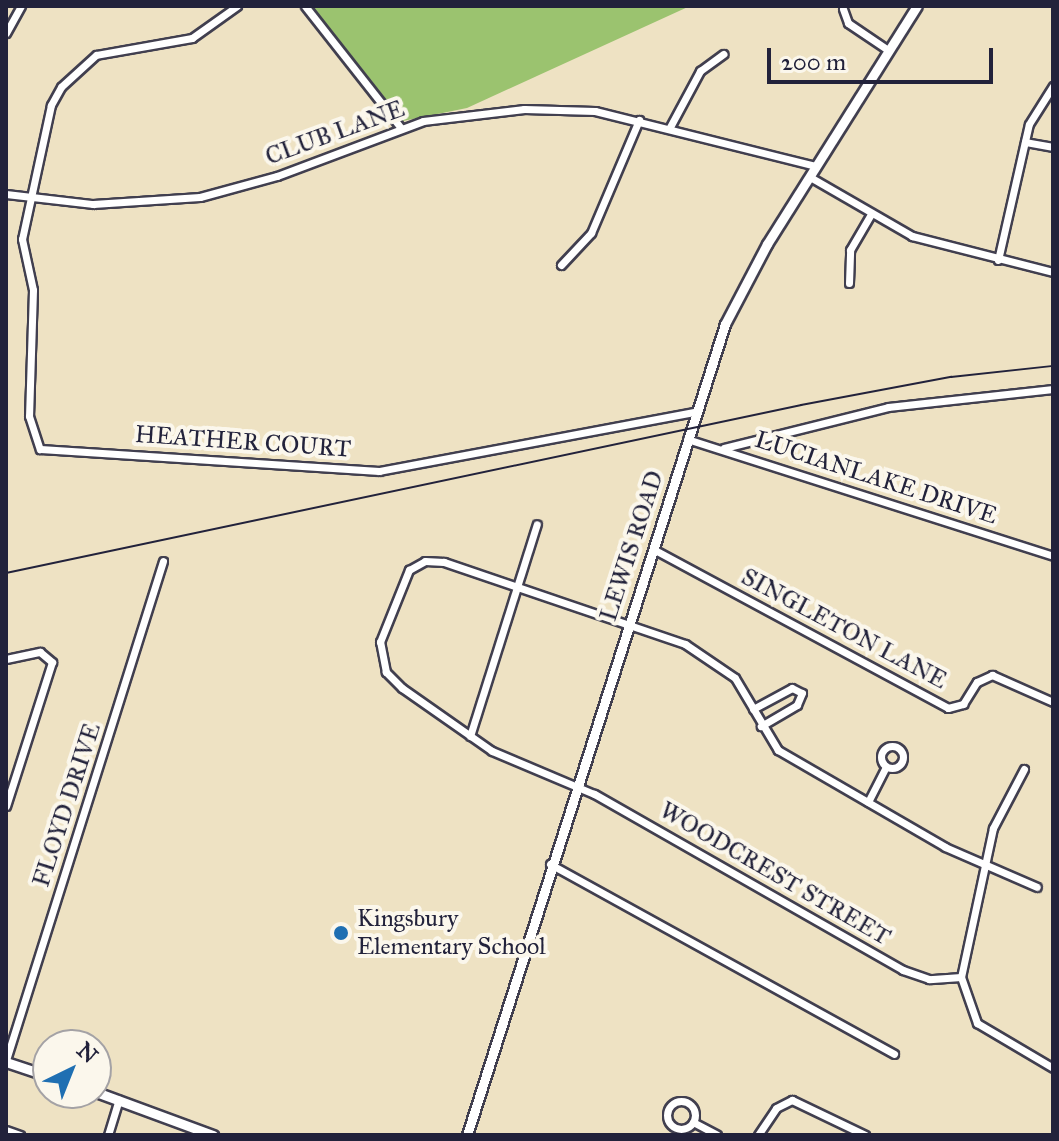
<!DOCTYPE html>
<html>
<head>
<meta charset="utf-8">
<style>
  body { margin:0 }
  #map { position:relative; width:1059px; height:1141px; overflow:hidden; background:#eee2c3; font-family:"IM FELL Great Primer",serif }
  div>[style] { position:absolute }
  .green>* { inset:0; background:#9bc36f }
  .roads { filter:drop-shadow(2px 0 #413f4f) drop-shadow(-2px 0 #413f4f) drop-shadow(0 2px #413f4f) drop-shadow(0 -2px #413f4f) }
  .minor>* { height:7px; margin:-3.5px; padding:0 3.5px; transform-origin:3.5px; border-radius:3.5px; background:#fff }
  .minor>.ring { margin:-3.5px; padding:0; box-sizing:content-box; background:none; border:7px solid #fff; border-radius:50% }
  .tertiary>* { height:9px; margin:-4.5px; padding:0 4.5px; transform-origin:4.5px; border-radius:4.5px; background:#fff }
  .rail>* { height:2px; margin:-1px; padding:0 1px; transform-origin:1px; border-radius:1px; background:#22223b }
  .dots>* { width:22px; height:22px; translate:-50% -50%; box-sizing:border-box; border:4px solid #fbf7ec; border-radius:50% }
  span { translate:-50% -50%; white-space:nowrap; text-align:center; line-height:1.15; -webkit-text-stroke:8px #fbf7ec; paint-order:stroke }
  .street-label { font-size:24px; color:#22223b }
  .poi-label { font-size:24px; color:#22223b }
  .left { translate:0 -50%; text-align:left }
  .frame { position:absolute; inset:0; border:8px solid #22223b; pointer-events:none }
  .north { position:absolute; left:32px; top:1029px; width:80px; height:80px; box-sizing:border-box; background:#fbf7ec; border:2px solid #a4a2a5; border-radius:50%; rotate:43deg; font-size:22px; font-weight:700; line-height:32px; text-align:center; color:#22223b }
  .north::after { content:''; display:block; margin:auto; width:28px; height:36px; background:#1f6fb2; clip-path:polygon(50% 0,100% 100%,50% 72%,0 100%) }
  .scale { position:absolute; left:767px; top:48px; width:226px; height:36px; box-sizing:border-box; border:4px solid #22223b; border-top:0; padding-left:10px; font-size:24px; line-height:28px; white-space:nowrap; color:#22223b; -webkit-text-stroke:6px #fbf7ec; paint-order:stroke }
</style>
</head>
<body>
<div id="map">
  <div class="green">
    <i style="clip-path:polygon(312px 6px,690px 6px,467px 108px,403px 121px)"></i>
  </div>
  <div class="roads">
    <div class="minor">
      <i style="left:237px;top:6px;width:55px;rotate:144.6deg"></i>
      <i style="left:192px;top:38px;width:97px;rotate:170deg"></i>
      <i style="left:96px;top:55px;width:47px;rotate:137.6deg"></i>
      <i style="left:61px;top:87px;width:21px;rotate:119deg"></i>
      <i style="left:51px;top:105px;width:137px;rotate:102.2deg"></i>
      <i style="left:22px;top:239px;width:52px;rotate:77.8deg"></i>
      <i style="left:33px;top:290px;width:126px;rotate:91.8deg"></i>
      <i style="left:29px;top:416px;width:35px;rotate:72deg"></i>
      <i style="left:40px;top:449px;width:340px;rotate:3.7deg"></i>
      <i style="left:379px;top:471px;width:321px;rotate:-10.6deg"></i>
      <i style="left:305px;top:6px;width:155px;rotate:51.8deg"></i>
      <i style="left:843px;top:9px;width:15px;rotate:70deg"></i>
      <i style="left:848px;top:23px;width:48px;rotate:34deg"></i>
      <i style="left:6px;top:33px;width:31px;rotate:-61deg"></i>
      <i style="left:670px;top:127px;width:64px;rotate:-61.8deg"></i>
      <i style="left:700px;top:71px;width:29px;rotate:-36deg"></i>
      <i style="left:1025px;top:142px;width:28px;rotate:10deg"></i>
      <i style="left:810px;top:177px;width:118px;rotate:30deg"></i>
      <i style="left:912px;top:236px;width:146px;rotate:14.3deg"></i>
      <i style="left:6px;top:194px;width:88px;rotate:6.6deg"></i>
      <i style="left:93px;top:204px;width:107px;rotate:-3.7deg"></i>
      <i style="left:200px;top:197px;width:80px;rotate:-15.3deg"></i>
      <i style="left:277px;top:176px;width:156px;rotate:-20.6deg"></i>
      <i style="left:423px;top:121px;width:102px;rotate:-6.8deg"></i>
      <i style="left:524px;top:109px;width:71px;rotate:1.6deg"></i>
      <i style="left:595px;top:111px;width:228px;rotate:14deg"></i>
      <i style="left:998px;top:260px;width:139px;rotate:-77.2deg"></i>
      <i style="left:1029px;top:124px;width:45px;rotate:-57.7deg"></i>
      <i style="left:561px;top:265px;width:44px;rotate:-46.8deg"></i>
      <i style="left:591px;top:233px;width:123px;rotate:-67deg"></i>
      <i style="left:849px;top:283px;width:33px;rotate:-88deg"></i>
      <i style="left:850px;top:250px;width:42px;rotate:-59.7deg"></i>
      <i style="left:687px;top:439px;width:384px;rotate:17.7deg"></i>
      <i style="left:724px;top:448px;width:169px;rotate:-14deg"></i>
      <i style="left:888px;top:407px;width:166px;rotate:-6.2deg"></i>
      <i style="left:653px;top:549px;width:335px;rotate:28.3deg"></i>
      <i style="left:948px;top:708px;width:16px;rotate:-15deg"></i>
      <i style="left:963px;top:704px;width:26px;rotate:-58deg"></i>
      <i style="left:977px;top:682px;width:17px;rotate:-25deg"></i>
      <i style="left:992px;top:675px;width:67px;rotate:23.9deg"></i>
      <i style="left:6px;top:659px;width:35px;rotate:-12deg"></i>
      <i style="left:40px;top:652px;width:16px;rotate:40deg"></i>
      <i style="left:52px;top:662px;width:151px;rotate:107.7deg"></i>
      <i style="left:753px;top:709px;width:44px;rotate:-28.3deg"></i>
      <i style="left:792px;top:688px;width:11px;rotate:27deg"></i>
      <i style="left:802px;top:693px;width:13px;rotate:113deg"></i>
      <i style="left:797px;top:705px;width:42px;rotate:149.7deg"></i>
      <i style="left:470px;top:736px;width:222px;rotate:-72.5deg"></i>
      <i class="ring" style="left:881px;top:746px;width:15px;height:15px"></i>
      <i style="left:1024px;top:769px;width:67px;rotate:117.7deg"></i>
      <i style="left:993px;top:828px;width:152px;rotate:102.1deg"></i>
      <i style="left:961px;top:977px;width:49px;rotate:70.8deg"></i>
      <i style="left:977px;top:1023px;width:88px;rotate:30.6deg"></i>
      <i style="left:868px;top:802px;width:39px;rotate:-63deg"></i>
      <i style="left:550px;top:864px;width:393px;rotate:28.9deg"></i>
      <i style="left:961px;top:977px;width:32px;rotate:176deg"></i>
      <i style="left:929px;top:979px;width:28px;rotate:-161deg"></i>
      <i style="left:903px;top:970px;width:356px;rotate:-150.3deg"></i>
      <i style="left:594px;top:794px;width:111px;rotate:-157.1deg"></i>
      <i style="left:492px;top:751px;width:110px;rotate:-145deg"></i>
      <i style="left:402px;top:688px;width:23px;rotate:-135deg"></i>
      <i style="left:386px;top:672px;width:31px;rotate:-101deg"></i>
      <i style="left:380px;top:642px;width:78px;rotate:-68.1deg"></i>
      <i style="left:409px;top:570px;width:18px;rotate:-29deg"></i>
      <i style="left:425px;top:561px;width:19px;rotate:3deg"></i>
      <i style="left:444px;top:562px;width:255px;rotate:18.8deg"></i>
      <i style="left:685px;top:644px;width:60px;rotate:34.2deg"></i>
      <i style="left:735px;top:678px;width:84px;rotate:59.2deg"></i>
      <i style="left:778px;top:750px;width:193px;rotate:30.1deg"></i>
      <i style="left:945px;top:847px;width:100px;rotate:23.5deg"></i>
      <i style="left:6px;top:1060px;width:523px;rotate:-72.53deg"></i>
      <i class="ring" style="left:667px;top:1101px;width:21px;height:21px"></i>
      <i style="left:693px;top:1122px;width:27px;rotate:28deg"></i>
      <i style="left:6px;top:1130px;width:15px;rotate:20deg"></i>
      <i style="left:108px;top:1135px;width:37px;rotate:-73deg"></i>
      <i style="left:758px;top:1135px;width:32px;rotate:-56deg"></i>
      <i style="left:776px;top:1108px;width:18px;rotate:-27deg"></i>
      <i style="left:792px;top:1100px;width:81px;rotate:25.6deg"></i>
    </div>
    <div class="tertiary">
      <i style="left:6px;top:1062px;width:44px;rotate:18.4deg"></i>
      <i style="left:96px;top:1092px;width:125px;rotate:20.2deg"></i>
      <i style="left:467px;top:1135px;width:851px;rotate:-72.35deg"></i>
      <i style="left:725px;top:324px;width:90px;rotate:-62.3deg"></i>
      <i style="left:767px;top:244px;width:281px;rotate:-57.8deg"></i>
    </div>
  </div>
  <div class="rail">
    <i style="left:6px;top:573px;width:813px;rotate:-11.93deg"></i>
    <i style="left:801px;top:405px;width:153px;rotate:-10.6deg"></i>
    <i style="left:951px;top:377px;width:103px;rotate:-6.2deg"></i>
  </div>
  <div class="dots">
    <i style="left:341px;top:933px;background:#1f6fb2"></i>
  </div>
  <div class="street-label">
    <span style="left:335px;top:133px;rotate:-20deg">CLUB LANE</span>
    <span style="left:243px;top:442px;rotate:4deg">HEATHER COURT</span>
    <span style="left:876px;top:478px;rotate:18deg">LUCIANLAKE DRIVE</span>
    <span style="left:632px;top:546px;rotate:-72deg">LEWIS ROAD</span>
    <span style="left:844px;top:629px;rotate:28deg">SINGLETON LANE</span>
    <span style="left:67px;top:805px;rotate:-72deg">FLOYD DRIVE</span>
    <span style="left:775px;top:874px;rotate:30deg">WOODCREST STREET</span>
  </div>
  <div class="poi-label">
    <span class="left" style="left:357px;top:933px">Kingsbury<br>Elementary School</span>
  </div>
  <div class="frame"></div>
  <div class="north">N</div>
  <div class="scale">200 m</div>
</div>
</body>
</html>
